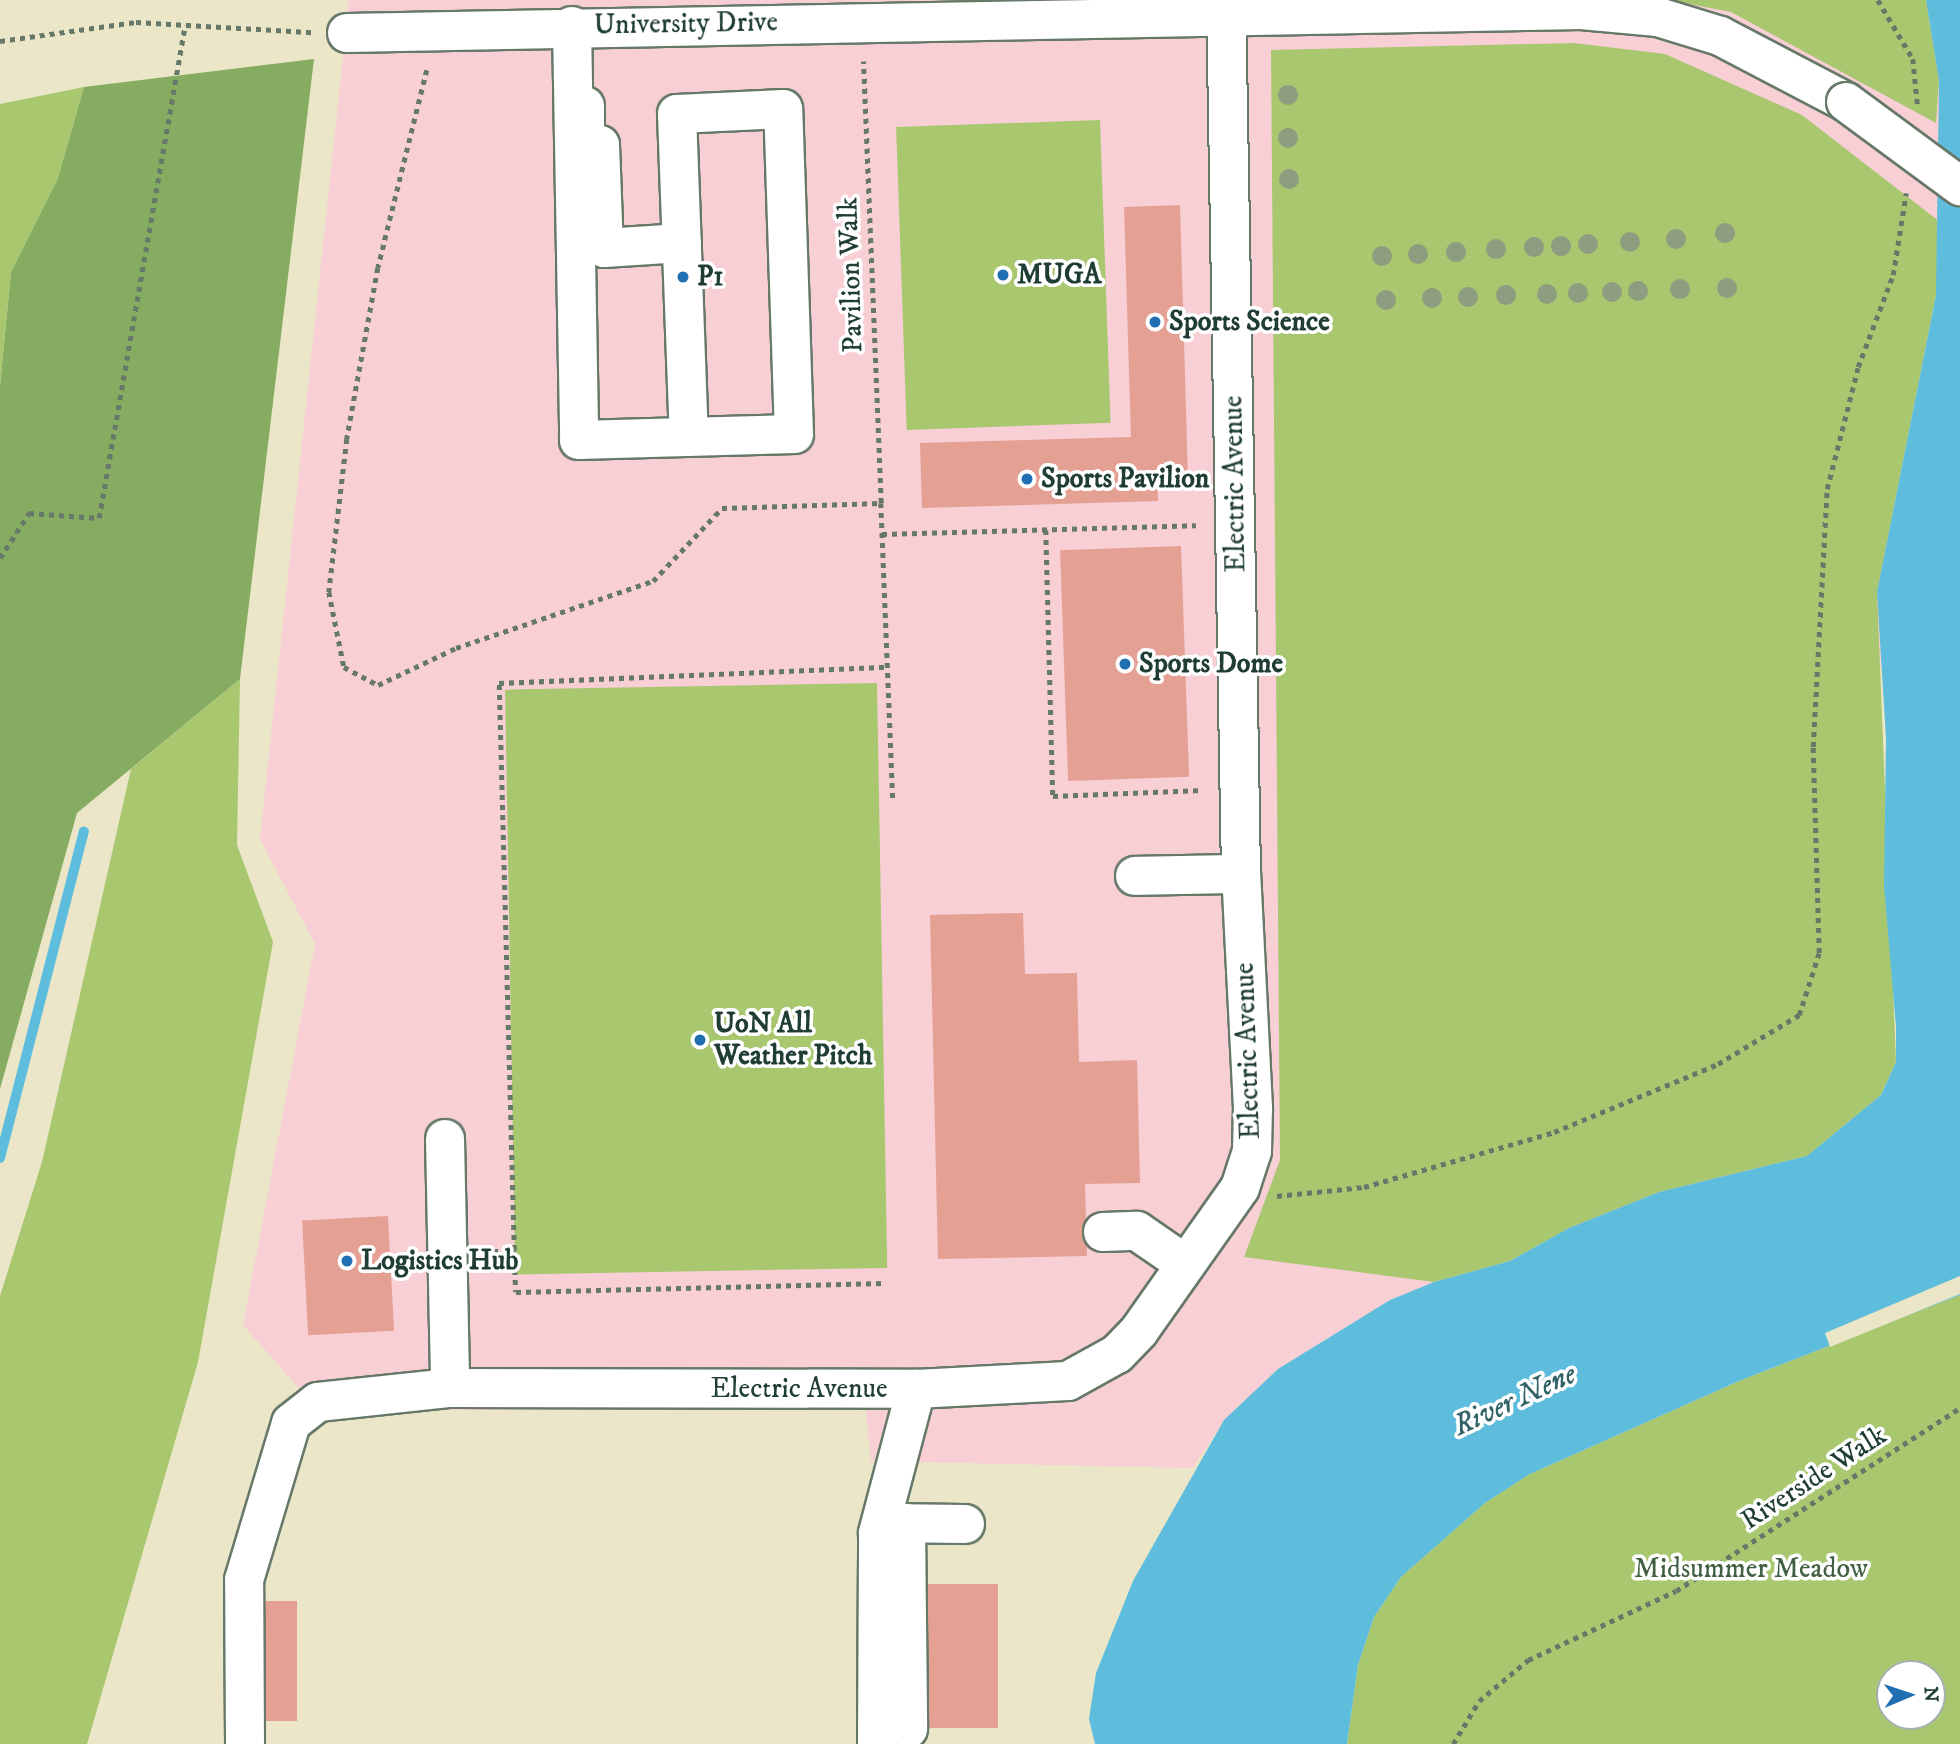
<!DOCTYPE html>
<html>
<head>
<meta charset="utf-8">
<style>
  body { margin:0 }
  #map { position:relative; width:1960px; height:1744px; overflow:hidden; background:#ebe6c8; font-family:"IM FELL DW Pica",serif }
  div>[style] { position:absolute }
  .built>* { inset:0; background:#f7cfd5 }
  .green>* { inset:0; background:#a8c76f; transform-origin:0 0 }
  .forest>* { inset:0; background:#86ac62 }
  .water>* { inset:0; background:#5ebcdd }
  .pier>* { inset:0; background:#ebe6c8 }
  .stream>* { height:10px; margin:-5px; padding:0 5px; transform-origin:5px; border-radius:5px; background:#5ebcdd }
  .building>* { inset:0; background:#e5a094; transform-origin:0 0 }
  .path>* { height:4.5px; margin-top:-2.25px; transform-origin:0; background:repeating-linear-gradient(90deg,#667868 0 5px,transparent 0 10px) }
  .roads { filter:drop-shadow(2px 0 #667868) drop-shadow(-2px 0 #667868) drop-shadow(0 2px #667868) drop-shadow(0 -2px #667868) }
  .minor>* { height:38px; margin:-19px; padding:0 19px; transform-origin:19px; border-radius:19px; background:#fff }
  .bridges { filter:drop-shadow(2px 0 #667868) drop-shadow(-2px 0 #667868) drop-shadow(0 2px #667868) drop-shadow(0 -2px #667868) }
  .minor-bridge>* { height:38px; margin:-19px; padding:0 19px; transform-origin:19px; border-radius:19px; background:#fff }
  .trees>* { width:20px; height:20px; margin:-10px; border-radius:50%; background:#8e9c7f }
  .dots>* { width:19px; height:19px; translate:-50% -50%; box-sizing:border-box; border:4px solid #fff; border-radius:50% }
  span { translate:-50% -50%; white-space:nowrap; text-align:center; line-height:1.15; -webkit-text-stroke:7px #fff; paint-order:stroke }
  .street-label { font-size:28px; color:#1f3d34 }
  .poi-label { font-size:28px; color:#1f3d34; font-weight:700 }
  .left { translate:0 -50%; text-align:left }
  .park-label { font-size:28px; color:#416043 }
  .water-label { font-size:30px; color:#326367; font-style:italic }
  .north { position:absolute; left:1876px; top:1660px; width:70px; height:70px; box-sizing:border-box; background:#fff; border:2px solid #a5b1ae; border-radius:50%; rotate:88deg; font-size:19px; font-weight:700; line-height:28px; text-align:center; color:#1f3d34 }
  .north::after { content:''; display:block; margin:auto; width:24px; height:32px; background:#1f6fb2; clip-path:polygon(50% 0,100% 100%,50% 72%,0 100%) }
</style>
</head>
<body>
<div id="map">
  <div class="built">
    <i style="clip-path:polygon(349px 0,1926px 0,1939px 81px,1940px 222px,1889px 528px,1853px 1122px,1390px 1300px,1278px 1369px,1224px 1420px,1193px 1468px,871px 1461px,866px 1410px,318px 1410px,243px 1325px,315px 944px,260px 839px)"></i>
  </div>
  <div class="green">
    <i style="clip-path:polygon(1668px 0,1926px 0,1939px 81px,1936px 123px,1731px 12px)"></i>
    <i style="clip-path:polygon(1574px 43px,1665px 54px,1802px 115px,1940px 222px,1936px 295px,1877px 592px,1896px 1062px,1881px 1095px,1807px 1156px,1659px 1192px,1569px 1228px,1510px 1261px,1434px 1282px,1244px 1257px,1280px 1160px,1271px 50px)"></i>
    <i style="clip-path:polygon(84px 87px,58px 178px,11px 272px,0 385px,0 104px)"></i>
    <i style="left:1100px;top:120px;width:303px;height:204px;rotate:88deg"></i>
    <i style="clip-path:polygon(240px 679px,237px 845px,273px 942px,198px 1362px,87px 1744px,0 1744px,0 1296px,42px 1162px,131px 769px)"></i>
    <i style="left:877px;top:683px;width:585px;height:372px;rotate:89deg"></i>
    <i style="clip-path:polygon(evenodd,1960px 1295px,1960px 1744px,1347px 1744px,1358px 1665px,1374px 1617px,1401px 1577px,1485px 1503px,1530px 1474px,1739px 1381px,1960px 1295px,1890px 1674px,1932px 1674px,1932px 1716px,1890px 1716px,1890px 1674px)"></i>
  </div>
  <div class="forest">
    <i style="clip-path:polygon(314px 59px,240px 679px,77px 813px,0 1089px,0 386px,11px 272px,58px 178px,84px 87px)"></i>
  </div>
  <div class="water">
    <i style="clip-path:polygon(1926px 0,1960px 0,1960px 1295px,1739px 1381px,1530px 1474px,1485px 1503px,1401px 1577px,1374px 1617px,1358px 1665px,1347px 1744px,1095px 1744px,1089px 1719px,1096px 1673px,1133px 1581px,1224px 1420px,1278px 1369px,1390px 1300px,1434px 1282px,1510px 1261px,1569px 1228px,1659px 1192px,1807px 1156px,1881px 1095px,1896px 1062px,1896px 1027px,1884px 886px,1886px 738px,1877px 592px,1936px 295px,1939px 81px)"></i>
  </div>
  <div class="pier">
    <i style="clip-path:polygon(1960px 1276px,1960px 1294px,1830px 1347px,1825px 1333px)"></i>
  </div>
  <div class="stream">
    <i style="left:0;top:1158px;width:337px;rotate:-75.6deg"></i>
  </div>
  <div class="building">
    <i style="clip-path:polygon(1180px 205px,1188px 480px,1157px 481px,1158px 501px,922px 508px,920px 443px,1131px 437px,1124px 207px)"></i>
    <i style="left:1181px;top:546px;width:231px;height:121px;rotate:88deg"></i>
    <i style="clip-path:polygon(1023px 913px,1025px 974px,1077px 973px,1079px 1062px,1137px 1060px,1140px 1183px,1085px 1184px,1087px 1256px,938px 1259px,930px 915px)"></i>
    <i style="left:388px;top:1216px;width:115px;height:86px;rotate:87deg"></i>
    <i style="left:998px;top:1584px;width:144px;height:70px;rotate:90deg"></i>
    <i style="left:265px;top:1601px;width:32px;height:120px"></i>
  </div>
  <div class="path">
    <i style="left:1878px;top:0;width:69px;rotate:59.3deg"></i>
    <i style="left:1913px;top:59px;width:49px;rotate:84.2deg"></i>
    <i style="left:0;top:41px;width:137px;rotate:-8deg"></i>
    <i style="left:136px;top:22px;width:176px;rotate:3.3deg"></i>
    <i style="left:427px;top:70px;width:204px;rotate:103.9deg"></i>
    <i style="left:378px;top:268px;width:174px;rotate:100.3deg"></i>
    <i style="left:347px;top:439px;width:154px;rotate:96.7deg"></i>
    <i style="left:329px;top:592px;width:76px;rotate:78.7deg"></i>
    <i style="left:344px;top:667px;width:38px;rotate:28deg"></i>
    <i style="left:378px;top:685px;width:86px;rotate:-25.4deg"></i>
    <i style="left:456px;top:648px;width:208px;rotate:-18.8deg"></i>
    <i style="left:653px;top:581px;width:100px;rotate:-46.6deg"></i>
    <i style="left:722px;top:508px;width:159px;rotate:-1.8deg"></i>
    <i style="left:881px;top:503px;width:442px;rotate:-92.3deg"></i>
    <i style="left:881px;top:503px;width:299px;rotate:87.7deg"></i>
    <i style="left:1046px;top:530px;width:266px;rotate:88.5deg"></i>
    <i style="left:1053px;top:796px;width:150px;rotate:-2.3deg"></i>
    <i style="left:882px;top:534px;width:314px;rotate:-1.6deg"></i>
    <i style="left:0;top:558px;width:54px;rotate:-57.2deg"></i>
    <i style="left:29px;top:513px;width:70px;rotate:4.1deg"></i>
    <i style="left:99px;top:518px;width:500px;rotate:-80.1deg"></i>
    <i style="left:1277px;top:1196px;width:87px;rotate:-5.9deg"></i>
    <i style="left:1364px;top:1187px;width:198px;rotate:-16.1deg"></i>
    <i style="left:1554px;top:1132px;width:178px;rotate:-22.5deg"></i>
    <i style="left:1718px;top:1064px;width:95px;rotate:-31.2deg"></i>
    <i style="left:1799px;top:1015px;width:65px;rotate:-72.1deg"></i>
    <i style="left:1819px;top:953px;width:206px;rotate:-91.7deg"></i>
    <i style="left:1813px;top:747px;width:258px;rotate:-86.9deg"></i>
    <i style="left:1827px;top:489px;width:126px;rotate:-75.7deg"></i>
    <i style="left:1858px;top:367px;width:98px;rotate:-69.2deg"></i>
    <i style="left:1893px;top:275px;width:83px;rotate:-81deg"></i>
    <i style="left:514px;top:1250px;width:42px;rotate:87.3deg"></i>
    <i style="left:516px;top:1292px;width:368px;rotate:-1.4deg"></i>
    <i style="left:483px;top:1252px;width:31px;rotate:-4deg"></i>
    <i style="left:514px;top:1250px;width:567px;rotate:-91.52deg"></i>
    <i style="left:499px;top:683px;width:389px;rotate:-2.4deg"></i>
    <i style="left:1453px;top:1744px;width:50px;rotate:-58.8deg"></i>
    <i style="left:1479px;top:1701px;width:64px;rotate:-39.9deg"></i>
    <i style="left:1528px;top:1660px;width:163px;rotate:-25deg"></i>
    <i style="left:1676px;top:1591px;width:338px;rotate:-32.8deg"></i>
  </div>
  <div class="roads">
    <div class="minor">
      <i style="left:572px;top:26px;width:414px;rotate:89deg"></i>
      <i style="left:579px;top:440px;width:215px;rotate:-1.6deg"></i>
      <i style="left:794px;top:434px;width:325px;rotate:-91.9deg"></i>
      <i style="left:783px;top:109px;width:106px;rotate:177.3deg"></i>
      <i style="left:677px;top:114px;width:323px;rotate:87.9deg"></i>
      <i style="left:347px;top:33px;width:1234px;rotate:-1.07deg"></i>
      <i style="left:1581px;top:10px;width:77px;rotate:5.2deg"></i>
      <i style="left:1658px;top:17px;width:65px;rotate:17deg"></i>
      <i style="left:1720px;top:36px;width:142px;rotate:27.6deg"></i>
      <i style="left:585px;top:106px;width:39px;rotate:90deg"></i>
      <i style="left:585px;top:145px;width:15px"></i>
      <i style="left:600px;top:145px;width:103px;rotate:87.8deg"></i>
      <i style="left:604px;top:248px;width:78px;rotate:-3.7deg"></i>
      <i style="left:1135px;top:876px;width:106px;rotate:-1.1deg"></i>
      <i style="left:445px;top:1139px;width:249px;rotate:88.8deg"></i>
      <i style="left:1103px;top:1232px;width:34px;rotate:-2deg"></i>
      <i style="left:1137px;top:1231px;width:58px;rotate:34.5deg"></i>
      <i style="left:882px;top:1523px;width:83px;rotate:0.7deg"></i>
      <i style="left:906px;top:1523px;width:206px;rotate:89.4deg"></i>
      <i style="left:245px;top:1744px;width:164px;rotate:-90.3deg"></i>
      <i style="left:244px;top:1580px;width:164px;rotate:-73.3deg"></i>
      <i style="left:291px;top:1423px;width:34px;rotate:-38deg"></i>
      <i style="left:318px;top:1402px;width:133px;rotate:-6.1deg"></i>
      <i style="left:450px;top:1388px;width:466px;rotate:0.1deg"></i>
      <i style="left:916px;top:1389px;width:152px;rotate:-3deg"></i>
      <i style="left:1068px;top:1381px;width:56px;rotate:-28.9deg"></i>
      <i style="left:1117px;top:1354px;width:32px;rotate:-46deg"></i>
      <i style="left:1139px;top:1331px;width:175px;rotate:-54.8deg"></i>
      <i style="left:1240px;top:1188px;width:39px;rotate:-72deg"></i>
      <i style="left:1252px;top:1151px;width:43px;rotate:-88.7deg"></i>
      <i style="left:1253px;top:1108px;width:234px;rotate:-92.9deg"></i>
      <i style="left:1241px;top:874px;width:874px;rotate:-90.98deg"></i>
      <i style="left:877px;top:1744px;width:211px;rotate:-89.7deg"></i>
      <i style="left:878px;top:1533px;width:149px;rotate:-75.2deg"></i>
    </div>
  </div>
  <div class="bridges">
    <div class="minor-bridge">
      <i style="left:1846px;top:102px;width:142px;rotate:36.4deg"></i>
    </div>
  </div>
  <div class="trees">
    <i style="left:1288px;top:95px"></i>
    <i style="left:1288px;top:138px"></i>
    <i style="left:1289px;top:179px"></i>
    <i style="left:1725px;top:233px"></i>
    <i style="left:1676px;top:239px"></i>
    <i style="left:1630px;top:242px"></i>
    <i style="left:1588px;top:244px"></i>
    <i style="left:1561px;top:246px"></i>
    <i style="left:1534px;top:247px"></i>
    <i style="left:1496px;top:249px"></i>
    <i style="left:1456px;top:252px"></i>
    <i style="left:1418px;top:254px"></i>
    <i style="left:1382px;top:256px"></i>
    <i style="left:1727px;top:288px"></i>
    <i style="left:1680px;top:289px"></i>
    <i style="left:1638px;top:291px"></i>
    <i style="left:1612px;top:292px"></i>
    <i style="left:1578px;top:293px"></i>
    <i style="left:1547px;top:294px"></i>
    <i style="left:1506px;top:295px"></i>
    <i style="left:1468px;top:297px"></i>
    <i style="left:1432px;top:298px"></i>
    <i style="left:1386px;top:300px"></i>
  </div>
  <div class="dots">
    <i style="left:1003px;top:275px;background:#1f6fb2"></i>
    <i style="left:683px;top:277px;background:#1f6fb2"></i>
    <i style="left:1155px;top:322px;background:#1f6fb2"></i>
    <i style="left:1027px;top:479px;background:#1f6fb2"></i>
    <i style="left:1125px;top:664px;background:#1f6fb2"></i>
    <i style="left:700px;top:1040px;background:#1f6fb2"></i>
    <i style="left:347px;top:1261px;background:#1f6fb2"></i>
  </div>
  <div class="street-label">
    <span style="left:686px;top:24px;rotate:-1deg">University Drive</span>
    <span style="left:851px;top:275px;rotate:-92deg">Pavilion Walk</span>
    <span style="left:1235px;top:484px;rotate:-91deg">Electric Avenue</span>
    <span style="left:1248px;top:1051px;rotate:-92deg">Electric Avenue</span>
    <span style="left:799px;top:1389px">Electric Avenue</span>
    <span style="left:1814px;top:1478px;rotate:-33deg">Riverside Walk</span>
  </div>
  <div class="poi-label">
    <span class="left" style="left:1017px;top:275px">MUGA</span>
    <span class="left" style="left:697px;top:277px">P1</span>
    <span class="left" style="left:1169px;top:322px">Sports Science</span>
    <span class="left" style="left:1041px;top:479px">Sports Pavilion</span>
    <span class="left" style="left:1139px;top:664px">Sports Dome</span>
    <span class="left" style="left:714px;top:1040px">UoN All<br>Weather Pitch</span>
    <span class="left" style="left:361px;top:1261px">Logistics Hub</span>
  </div>
  <div class="park-label">
    <span style="left:1751px;top:1569px">Midsummer Meadow</span>
  </div>
  <div class="water-label">
    <span style="left:1515px;top:1401px;rotate:-25deg">River Nene</span>
  </div>
  <div class="north">N</div>
</div>
</body>
</html>
